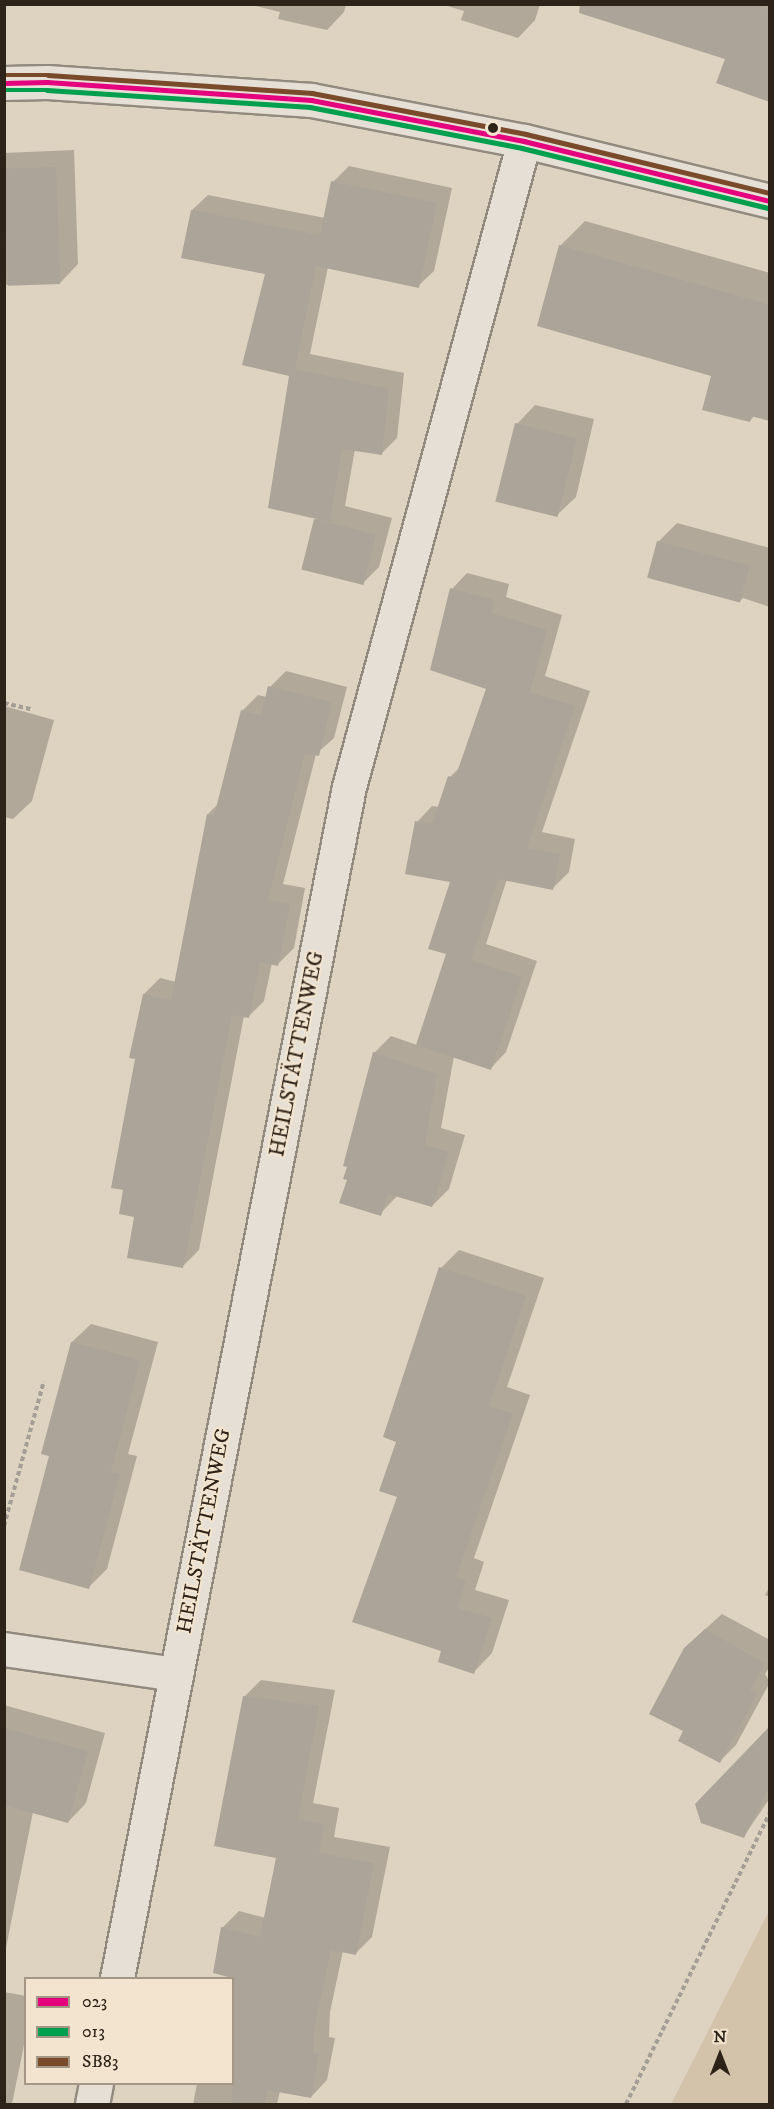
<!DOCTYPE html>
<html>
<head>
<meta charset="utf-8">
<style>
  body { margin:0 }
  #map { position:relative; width:774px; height:2109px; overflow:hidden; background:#ded2c1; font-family:"IM FELL DW Pica",serif }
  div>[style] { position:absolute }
  .green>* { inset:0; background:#d4c3ab }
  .shadow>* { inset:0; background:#0003 }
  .building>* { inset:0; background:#aca498; transform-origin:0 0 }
  .path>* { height:4px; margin-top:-2px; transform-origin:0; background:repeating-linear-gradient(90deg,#a49e96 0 4.5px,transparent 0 7.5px) }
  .roads { filter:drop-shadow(2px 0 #928a7f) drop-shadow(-2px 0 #928a7f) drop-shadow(0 2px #928a7f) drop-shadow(0 -2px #928a7f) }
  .street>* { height:33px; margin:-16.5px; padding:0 16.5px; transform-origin:16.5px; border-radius:16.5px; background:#e5dfd6 }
  .secondary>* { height:33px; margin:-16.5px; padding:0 16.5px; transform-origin:16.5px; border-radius:16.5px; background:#e5dfd6 }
  .bus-1>* { height:4.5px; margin:-2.25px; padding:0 2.25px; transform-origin:2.25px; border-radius:2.25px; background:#e5007d }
  .bus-2>* { height:4.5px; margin:-2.25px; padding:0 2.25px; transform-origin:2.25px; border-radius:2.25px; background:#029f4e }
  .bus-3>* { height:4.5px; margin:-2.25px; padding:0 2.25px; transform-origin:2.25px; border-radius:2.25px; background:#7a4b2a }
  .dots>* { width:16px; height:16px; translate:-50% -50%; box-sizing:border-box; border:3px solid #f2e4ce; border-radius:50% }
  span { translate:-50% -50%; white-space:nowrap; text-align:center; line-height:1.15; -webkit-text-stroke:4.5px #f2e4ce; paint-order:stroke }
  .street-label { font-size:21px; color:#2e2318 }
  .frame { position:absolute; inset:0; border:6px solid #2e2318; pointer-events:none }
  .legend { position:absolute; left:24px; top:1977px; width:210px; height:108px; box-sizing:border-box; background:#f2e4ce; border:2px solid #a49785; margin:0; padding:8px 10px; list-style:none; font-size:18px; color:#2e2318 }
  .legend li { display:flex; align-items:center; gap:12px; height:30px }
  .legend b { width:30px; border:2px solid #a49785 }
  .north { position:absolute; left:690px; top:2025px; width:60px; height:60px; -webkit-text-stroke:4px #f2e4ce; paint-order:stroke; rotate:0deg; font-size:16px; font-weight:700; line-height:24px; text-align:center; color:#2e2318 }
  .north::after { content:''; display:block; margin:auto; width:21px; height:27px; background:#2e2318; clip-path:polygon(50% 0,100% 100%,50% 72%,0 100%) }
</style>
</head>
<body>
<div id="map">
  <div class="green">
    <i style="clip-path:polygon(769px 1911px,769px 2104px,671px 2104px)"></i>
  </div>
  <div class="shadow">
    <i style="clip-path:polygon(248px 4px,346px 4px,344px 12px,327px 30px,278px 19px,280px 12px)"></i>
    <i style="clip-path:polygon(441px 4px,540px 4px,535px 20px,518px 38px,461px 20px,464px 11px)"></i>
    <i style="clip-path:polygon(601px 4px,770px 4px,770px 100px,727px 58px)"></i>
    <i style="clip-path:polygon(74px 150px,78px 264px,60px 283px,4px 285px,4px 153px)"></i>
    <i style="clip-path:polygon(349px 166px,452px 188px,434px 271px,418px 286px,328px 267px,310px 354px,404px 373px,397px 438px,381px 454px,355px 449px,345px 506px,392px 518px,379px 567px,362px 584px,316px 520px,290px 375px,266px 273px,192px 210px,208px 195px,325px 218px,333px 182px)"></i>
    <i style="clip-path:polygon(585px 221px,770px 273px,770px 419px,755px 415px,750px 421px,713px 375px,560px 246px)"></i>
    <i style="clip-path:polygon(535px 405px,594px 419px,576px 497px,557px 515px,517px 424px)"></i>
    <i style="clip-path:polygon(677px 523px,770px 548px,770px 607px,743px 598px,740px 601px,658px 542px)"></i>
    <i style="clip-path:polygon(467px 573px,509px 584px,506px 597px,562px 615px,545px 676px,590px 691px,542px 832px,575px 839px,569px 872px,553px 888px,507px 879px,486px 944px,537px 961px,506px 1052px,491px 1068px,454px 1056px,441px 1128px,465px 1135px,449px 1189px,432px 1206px,398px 1195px,380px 1214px,349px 1179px,374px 1053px,391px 1036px,417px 1045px,448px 953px,451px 881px,417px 822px,432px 806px,439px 807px,450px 777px,462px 765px,488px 688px,452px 589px)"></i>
    <i style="clip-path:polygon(286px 671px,347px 687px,334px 738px,316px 754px,283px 884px,305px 888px,294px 948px,278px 964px,272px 963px,264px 1001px,248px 1017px,244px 1016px,199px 1250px,183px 1266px,136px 1216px,137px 1058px,144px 994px,160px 978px,176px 982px,208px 814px,219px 803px,242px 711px,258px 695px,267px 697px,270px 687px)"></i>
    <i style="clip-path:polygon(4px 706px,54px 720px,32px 801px,13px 819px,4px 817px)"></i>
    <i style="clip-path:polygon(459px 1250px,544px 1278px,507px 1387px,530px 1395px,474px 1558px,484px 1562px,475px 1590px,509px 1600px,492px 1653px,474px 1672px,443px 1650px,399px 1496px,398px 1441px,441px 1268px)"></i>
    <i style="clip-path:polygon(91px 1324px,158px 1342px,128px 1454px,137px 1456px,107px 1569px,89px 1587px,51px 1455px,72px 1342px)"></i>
    <i style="clip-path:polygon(770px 1586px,770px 1597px,765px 1595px)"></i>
    <i style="clip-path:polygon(722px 1614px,770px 1640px,770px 1666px,765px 1674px,770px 1682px,736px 1745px,720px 1761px,685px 1731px,702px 1632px)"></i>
    <i style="clip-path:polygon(261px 1680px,335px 1690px,313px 1803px,339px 1808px,334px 1837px,390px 1847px,372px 1937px,355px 1954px,343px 1951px,330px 2012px,329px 2037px,335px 2038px,327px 2080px,311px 2097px,280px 2091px,277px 2104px,193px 2104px,197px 2084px,232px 2084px,236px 1978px,222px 1928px,239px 1911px,266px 1918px,278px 1857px,244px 1697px)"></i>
    <i style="clip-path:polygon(4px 1705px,105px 1733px,86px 1803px,68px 1822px,33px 1812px,4px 1958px)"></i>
    <i style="clip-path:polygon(770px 1742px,770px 1798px,744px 1836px)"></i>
    <i style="clip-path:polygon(4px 1992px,26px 1996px,26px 2035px,12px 2104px,4px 2104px)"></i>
  </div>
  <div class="building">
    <i style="clip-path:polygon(580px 4px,753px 4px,770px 10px,770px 102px,716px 83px,725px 59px,579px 13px)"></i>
    <i style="left:56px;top:167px;width:117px;height:52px;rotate:88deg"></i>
    <i style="clip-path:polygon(331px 181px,437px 203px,419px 288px,316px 266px,295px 369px,389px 389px,382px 455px,342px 449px,330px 522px,268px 508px,289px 376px,242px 365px,265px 274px,181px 258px,191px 210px,320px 235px)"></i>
    <i style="clip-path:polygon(559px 245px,770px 305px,770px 421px,751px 416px,750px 422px,702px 410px,711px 376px,537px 326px)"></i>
    <i style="left:515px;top:423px;width:64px;height:81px;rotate:14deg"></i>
    <i style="left:314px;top:519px;width:64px;height:52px;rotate:14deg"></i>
    <i style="left:657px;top:541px;width:96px;height:38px;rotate:15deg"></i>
    <i style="clip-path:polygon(450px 588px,494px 600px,491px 613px,547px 630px,530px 692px,575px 706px,527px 848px,560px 854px,553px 890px,498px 879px,471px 960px,522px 977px,491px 1070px,416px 1045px,446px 954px,428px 949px,450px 882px,405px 874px,415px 821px,432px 824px,448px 776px,455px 778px,486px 689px,430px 670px)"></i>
    <i style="clip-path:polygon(268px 686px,332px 702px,319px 756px,305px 753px,268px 900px,290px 904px,278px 966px,260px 962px,249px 1018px,232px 1015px,183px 1268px,127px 1258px,134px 1217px,119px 1214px,123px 1190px,111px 1188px,135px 1059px,129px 1058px,143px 994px,171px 1000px,207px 814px,214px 816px,241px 710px,261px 715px)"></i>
    <i style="clip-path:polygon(373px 1052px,437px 1074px,425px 1145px,449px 1152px,432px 1207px,388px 1194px,381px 1216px,339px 1203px,347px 1180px,343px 1179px,347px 1167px,343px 1166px)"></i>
    <i style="clip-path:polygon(439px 1267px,526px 1296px,489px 1406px,513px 1413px,456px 1577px,466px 1580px,458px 1608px,492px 1618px,474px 1674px,438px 1662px,441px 1651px,352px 1622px,397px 1497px,379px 1491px,396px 1442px,383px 1437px)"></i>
    <i style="clip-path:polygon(71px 1342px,140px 1360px,111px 1472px,120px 1474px,89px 1589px,19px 1570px,49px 1456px,41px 1454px)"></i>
    <i style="clip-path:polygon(705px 1629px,765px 1663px,750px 1690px,757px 1694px,720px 1763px,678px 1741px,683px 1731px,649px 1714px,684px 1648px)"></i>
    <i style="clip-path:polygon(243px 1696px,319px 1706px,298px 1819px,324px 1824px,319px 1853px,374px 1863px,356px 1955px,331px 1950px,314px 2029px,313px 2053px,319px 2054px,311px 2098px,267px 2090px,265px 2104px,232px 2104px,232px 1978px,213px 1973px,221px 1927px,260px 1937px,276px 1858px,214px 1846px)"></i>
    <i style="clip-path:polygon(770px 1726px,770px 1785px,744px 1838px,701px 1823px,695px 1804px)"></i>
    <i style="clip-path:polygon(4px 1728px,88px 1751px,68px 1823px,4px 1805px)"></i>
  </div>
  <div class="path">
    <i style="left:4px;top:703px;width:28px;rotate:13deg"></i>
    <i style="left:4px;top:1526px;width:150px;rotate:-74.6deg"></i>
    <i style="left:626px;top:2104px;width:326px;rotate:-63.7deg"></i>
  </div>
  <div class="roads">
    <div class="street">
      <i style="left:4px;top:1649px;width:174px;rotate:8.3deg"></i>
      <i style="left:117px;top:1978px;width:1213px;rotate:-78.98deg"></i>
      <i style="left:349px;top:787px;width:669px;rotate:-74.84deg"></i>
      <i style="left:92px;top:2104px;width:20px;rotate:-79deg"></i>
    </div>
    <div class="secondary">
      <i style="left:4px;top:83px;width:43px;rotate:-1.3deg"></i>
      <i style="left:47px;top:82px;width:265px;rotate:3.9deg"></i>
      <i style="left:311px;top:100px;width:217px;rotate:10.9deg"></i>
      <i style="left:524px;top:141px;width:253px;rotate:13.7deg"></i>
    </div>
  </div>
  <div class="bus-1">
    <i style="left:4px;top:83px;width:43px;rotate:-1.3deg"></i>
    <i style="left:47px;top:82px;width:265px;rotate:3.9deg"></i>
    <i style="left:311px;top:100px;width:217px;rotate:10.9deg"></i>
    <i style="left:524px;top:141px;width:253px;rotate:13.7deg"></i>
  </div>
  <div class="bus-2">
    <i style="left:4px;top:90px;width:43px"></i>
    <i style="left:47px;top:90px;width:264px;rotate:3.7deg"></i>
    <i style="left:310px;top:107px;width:216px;rotate:10.9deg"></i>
    <i style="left:522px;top:148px;width:253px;rotate:13.7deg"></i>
  </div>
  <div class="bus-3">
    <i style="left:4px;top:75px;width:44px"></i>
    <i style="left:48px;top:75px;width:265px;rotate:3.9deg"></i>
    <i style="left:312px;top:93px;width:218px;rotate:10.8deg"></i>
    <i style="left:526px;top:134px;width:251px;rotate:13.6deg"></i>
  </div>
  <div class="dots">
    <i style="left:493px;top:128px;background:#2e2318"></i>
  </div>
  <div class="street-label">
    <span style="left:297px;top:1054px;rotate:-79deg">HEILSTÄTTENWEG</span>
    <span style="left:204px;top:1531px;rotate:-79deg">HEILSTÄTTENWEG</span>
  </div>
  <div class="frame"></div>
  <ul class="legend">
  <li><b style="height:8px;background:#e5007d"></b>023</li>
  <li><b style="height:8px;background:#029f4e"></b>013</li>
  <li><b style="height:8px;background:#7a4b2a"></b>SB83</li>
  </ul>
  <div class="north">N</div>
</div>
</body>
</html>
